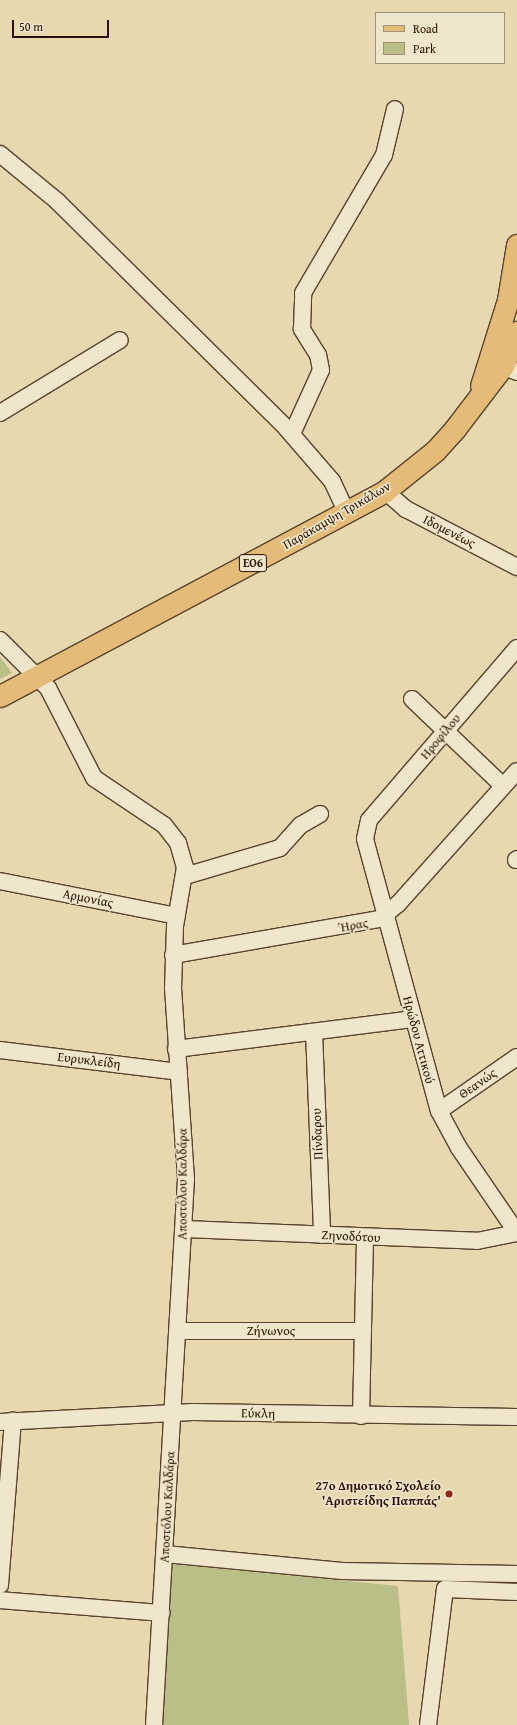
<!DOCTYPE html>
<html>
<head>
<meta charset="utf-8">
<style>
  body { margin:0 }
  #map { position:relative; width:517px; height:1725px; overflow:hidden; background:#e7d8af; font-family:"Gentium Book Plus",serif }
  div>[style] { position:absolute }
  .green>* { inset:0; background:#babe87 }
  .roads { filter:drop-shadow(1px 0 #5a432d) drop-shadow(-1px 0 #5a432d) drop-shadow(0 1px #5a432d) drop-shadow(0 -1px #5a432d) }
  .minor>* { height:16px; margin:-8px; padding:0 8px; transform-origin:8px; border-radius:8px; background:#efe6cb }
  .major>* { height:21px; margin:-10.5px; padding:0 10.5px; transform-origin:10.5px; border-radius:10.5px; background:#e4bc78 }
  .dots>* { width:11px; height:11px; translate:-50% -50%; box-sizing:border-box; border:2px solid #efe6cb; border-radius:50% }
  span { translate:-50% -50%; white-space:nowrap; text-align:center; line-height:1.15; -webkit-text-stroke:3px #efe6cb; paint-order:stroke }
  .shield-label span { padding:1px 3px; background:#efe6cb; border:1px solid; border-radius:3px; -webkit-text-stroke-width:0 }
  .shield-label { font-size:12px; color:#2b1102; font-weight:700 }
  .street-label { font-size:13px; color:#2b1102 }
  .poi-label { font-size:13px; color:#2b1102; font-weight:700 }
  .right { translate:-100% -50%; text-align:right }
  .legend { position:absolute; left:375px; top:12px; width:130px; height:52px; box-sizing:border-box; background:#efe6cb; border:1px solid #a1917b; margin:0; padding:5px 7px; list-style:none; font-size:12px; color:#2b1102 }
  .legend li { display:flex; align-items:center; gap:8px; height:20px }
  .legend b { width:20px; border:1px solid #a1917b }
  .scale { position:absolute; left:12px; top:20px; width:97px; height:18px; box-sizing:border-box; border:2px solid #2b1102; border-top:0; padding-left:5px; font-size:12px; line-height:14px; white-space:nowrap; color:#2b1102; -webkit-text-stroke:3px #efe6cb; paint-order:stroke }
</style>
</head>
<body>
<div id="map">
  <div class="green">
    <i style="clip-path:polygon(0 657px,12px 673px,0 679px)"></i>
    <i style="clip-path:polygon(172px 1564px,398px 1586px,409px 1725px,163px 1725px)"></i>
  </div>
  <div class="roads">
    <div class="minor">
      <i style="left:0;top:154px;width:74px;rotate:39.5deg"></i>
      <i style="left:57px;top:201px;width:324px;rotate:44.7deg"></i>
      <i style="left:287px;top:429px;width:69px;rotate:49.1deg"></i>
      <i style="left:332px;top:481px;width:35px;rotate:65deg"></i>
      <i style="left:503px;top:366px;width:15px;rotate:23deg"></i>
      <i style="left:0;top:413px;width:140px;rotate:-31.3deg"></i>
      <i style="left:292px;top:434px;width:70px;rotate:-65.6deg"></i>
      <i style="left:321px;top:370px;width:15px;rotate:-101deg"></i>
      <i style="left:318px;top:355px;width:31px;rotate:-122deg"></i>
      <i style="left:302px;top:329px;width:36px;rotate:-88deg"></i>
      <i style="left:303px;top:293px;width:160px;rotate:-59.6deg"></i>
      <i style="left:384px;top:155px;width:47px;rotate:-76.6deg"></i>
      <i style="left:385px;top:491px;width:28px;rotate:41deg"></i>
      <i style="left:406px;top:509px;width:125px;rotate:27.6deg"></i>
      <i style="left:0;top:640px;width:68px;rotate:45deg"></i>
      <i style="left:48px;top:688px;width:101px;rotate:62.9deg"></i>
      <i style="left:94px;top:778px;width:84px;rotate:33.9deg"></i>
      <i style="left:164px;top:825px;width:23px;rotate:52deg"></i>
      <i style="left:178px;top:843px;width:25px;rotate:74deg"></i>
      <i style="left:185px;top:867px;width:60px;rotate:99.6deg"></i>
      <i style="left:175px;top:926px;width:62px;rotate:91.8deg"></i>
      <i style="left:173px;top:988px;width:191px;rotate:86.1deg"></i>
      <i style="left:186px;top:1179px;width:547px;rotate:93.35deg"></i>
      <i style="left:517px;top:648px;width:227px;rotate:130.7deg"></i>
      <i style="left:369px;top:820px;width:19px;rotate:102deg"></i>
      <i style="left:365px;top:839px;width:282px;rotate:74.8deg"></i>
      <i style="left:439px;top:1111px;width:42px;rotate:61.6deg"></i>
      <i style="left:459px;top:1148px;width:103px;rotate:55.7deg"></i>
      <i style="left:412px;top:699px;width:126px;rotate:43.7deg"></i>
      <i style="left:516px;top:860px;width:1px;rotate:-45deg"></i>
      <i style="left:185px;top:876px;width:99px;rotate:-16.4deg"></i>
      <i style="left:280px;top:848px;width:31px;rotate:-48deg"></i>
      <i style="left:301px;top:825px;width:22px;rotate:-30deg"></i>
      <i style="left:0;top:881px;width:180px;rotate:11.2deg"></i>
      <i style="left:173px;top:955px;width:210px;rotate:-9.9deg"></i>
      <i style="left:380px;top:919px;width:23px;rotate:-40deg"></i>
      <i style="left:398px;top:904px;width:178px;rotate:-48.2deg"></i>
      <i style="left:314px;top:1032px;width:203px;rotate:87.7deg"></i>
      <i style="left:176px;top:1049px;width:238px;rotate:-7.2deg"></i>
      <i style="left:0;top:1050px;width:180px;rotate:7deg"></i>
      <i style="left:439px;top:1111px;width:95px;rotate:-34.7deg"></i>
      <i style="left:184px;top:1229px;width:293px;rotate:2.3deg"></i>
      <i style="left:477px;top:1241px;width:41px;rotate:-11.3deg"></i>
      <i style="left:178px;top:1331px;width:185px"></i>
      <i style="left:361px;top:1416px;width:178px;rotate:-88.7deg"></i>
      <i style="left:0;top:1422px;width:193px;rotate:-3deg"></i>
      <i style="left:193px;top:1412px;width:324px;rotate:0.9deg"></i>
      <i style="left:165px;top:1554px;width:178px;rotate:5.5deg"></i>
      <i style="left:342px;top:1571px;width:175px;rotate:1deg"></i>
      <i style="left:0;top:1585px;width:165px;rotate:-85.5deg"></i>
      <i style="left:0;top:1600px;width:162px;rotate:4.6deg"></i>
      <i style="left:428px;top:1725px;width:137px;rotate:-82.9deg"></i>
      <i style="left:445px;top:1589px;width:72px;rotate:2.4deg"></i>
    </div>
    <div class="major">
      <i style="left:481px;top:386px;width:90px;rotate:-72.6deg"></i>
      <i style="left:508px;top:300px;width:56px;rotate:-80.7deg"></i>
      <i style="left:0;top:696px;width:436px;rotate:-28deg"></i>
      <i style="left:385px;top:491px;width:64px;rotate:-38.7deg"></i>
      <i style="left:435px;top:451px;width:28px;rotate:-48deg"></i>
      <i style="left:454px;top:430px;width:81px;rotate:-52.6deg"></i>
      <i style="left:503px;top:366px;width:37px;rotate:-68deg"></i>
    </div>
  </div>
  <div class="dots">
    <i style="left:449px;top:1494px;background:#8f2418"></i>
  </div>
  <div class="shield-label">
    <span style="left:253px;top:563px">ΕΟ6</span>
  </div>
  <div class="street-label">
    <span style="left:337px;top:516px;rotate:-30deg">Παράκαμψη Τρικάλων</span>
    <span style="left:449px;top:532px;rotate:27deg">Ιδομενέως</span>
    <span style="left:441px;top:737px;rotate:-50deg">Ηροφίλου</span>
    <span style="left:88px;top:899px;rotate:11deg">Αρμονίας</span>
    <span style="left:353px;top:926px;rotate:-11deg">Ήρας</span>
    <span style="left:418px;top:1040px;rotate:75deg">Ηρώδου Αττικού</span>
    <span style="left:89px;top:1061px;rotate:7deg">Ευρυκλείδη</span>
    <span style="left:478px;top:1084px;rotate:-35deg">Θεανώς</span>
    <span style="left:318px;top:1134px;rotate:-92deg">Πίνδαρου</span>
    <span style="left:183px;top:1184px;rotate:-90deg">Αποστόλου Καλδάρα</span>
    <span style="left:351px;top:1237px;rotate:3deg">Ζηνοδότου</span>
    <span style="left:271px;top:1331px">Ζήνωνος</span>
    <span style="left:258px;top:1414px;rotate:1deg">Εύκλη</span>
    <span style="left:168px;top:1507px;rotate:-87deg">Αποστόλου Καλδάρα</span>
  </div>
  <div class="poi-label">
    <span class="right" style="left:441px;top:1494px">27ο Δημοτικό Σχολείο<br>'Αριστείδης Παππάς'</span>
  </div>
  <ul class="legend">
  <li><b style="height:5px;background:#e4bc78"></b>Road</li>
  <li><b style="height:11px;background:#babe87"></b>Park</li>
  </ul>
  <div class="scale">50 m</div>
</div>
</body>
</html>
